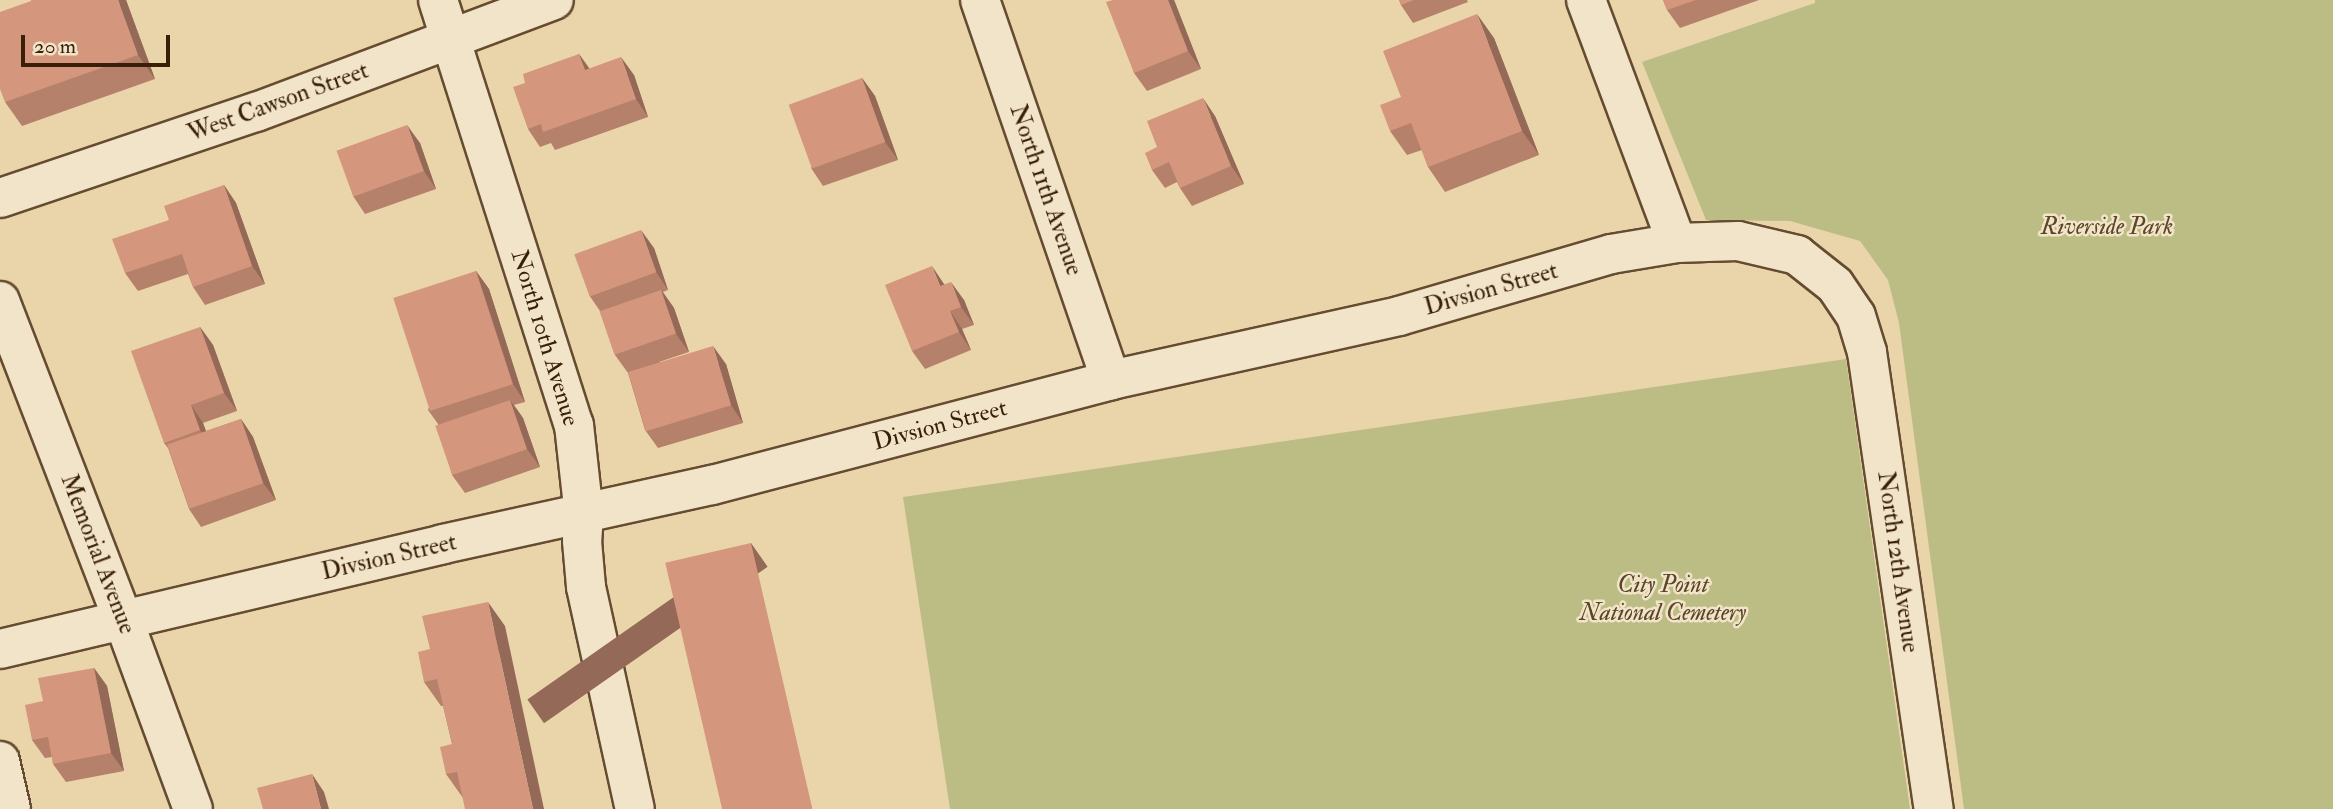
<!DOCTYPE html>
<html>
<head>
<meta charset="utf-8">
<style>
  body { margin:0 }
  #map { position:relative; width:2333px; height:809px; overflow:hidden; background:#ead5ab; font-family:"IM FELL Double Pica",serif }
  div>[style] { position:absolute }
  .green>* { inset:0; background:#bcbc85 }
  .roads { filter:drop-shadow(2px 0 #654c31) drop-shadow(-2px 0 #654c31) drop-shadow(0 2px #654c31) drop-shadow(0 -2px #654c31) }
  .minor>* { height:38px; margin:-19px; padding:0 19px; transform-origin:19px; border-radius:19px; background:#f1e4c8 }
  .wall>* { inset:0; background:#b6816b }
  .shaded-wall>* { inset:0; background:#946957; transform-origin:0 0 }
  .building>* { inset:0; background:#d4967c; transform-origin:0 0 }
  span { translate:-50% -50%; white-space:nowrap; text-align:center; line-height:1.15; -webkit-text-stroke:5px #f1e4c8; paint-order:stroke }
  .street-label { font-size:24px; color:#391e08 }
  .park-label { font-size:24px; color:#5a4627; font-style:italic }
  .scale { position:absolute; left:21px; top:35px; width:149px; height:32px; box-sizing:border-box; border:4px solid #391e08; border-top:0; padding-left:9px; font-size:21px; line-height:24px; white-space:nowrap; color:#391e08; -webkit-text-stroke:5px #f1e4c8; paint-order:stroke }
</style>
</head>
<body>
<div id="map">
  <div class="green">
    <i style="clip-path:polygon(1815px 0,2333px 0,2333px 809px,1964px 809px,1899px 323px,1888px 280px,1860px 241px,1790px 221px,1706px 220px,1642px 62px,1815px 3px)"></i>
    <i style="clip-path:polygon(1846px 359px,1910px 809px,950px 809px,903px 497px)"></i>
  </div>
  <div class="roads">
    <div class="minor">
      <i style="left:438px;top:0;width:446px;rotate:72.3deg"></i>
      <i style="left:574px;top:425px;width:91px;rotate:83.7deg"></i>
      <i style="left:584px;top:515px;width:26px;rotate:94deg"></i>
      <i style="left:582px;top:541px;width:46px;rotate:85deg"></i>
      <i style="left:586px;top:587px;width:227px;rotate:77.6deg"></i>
      <i style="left:980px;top:0;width:402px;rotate:71deg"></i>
      <i style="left:1586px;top:0;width:259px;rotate:69.5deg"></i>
      <i style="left:0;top:198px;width:270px;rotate:-18.6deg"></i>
      <i style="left:256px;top:112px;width:318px;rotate:-20.6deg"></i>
      <i style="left:0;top:301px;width:341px;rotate:68.9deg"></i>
      <i style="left:123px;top:619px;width:202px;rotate:69.8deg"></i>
      <i style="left:0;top:649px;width:455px;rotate:-13.3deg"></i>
      <i style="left:443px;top:544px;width:275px;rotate:-12.4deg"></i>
      <i style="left:712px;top:485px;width:413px;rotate:-14.7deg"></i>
      <i style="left:1111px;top:380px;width:295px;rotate:-12.5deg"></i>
      <i style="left:1399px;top:316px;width:221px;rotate:-16.3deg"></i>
      <i style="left:1611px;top:254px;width:67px;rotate:-9.5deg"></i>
      <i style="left:1677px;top:243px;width:61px;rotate:-1.9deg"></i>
      <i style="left:1738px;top:241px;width:61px;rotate:13.3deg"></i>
      <i style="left:1797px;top:255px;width:48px;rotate:38.3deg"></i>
      <i style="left:1835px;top:285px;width:37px;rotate:56deg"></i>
      <i style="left:1856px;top:316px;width:38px;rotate:73deg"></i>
      <i style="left:1867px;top:352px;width:462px;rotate:81.7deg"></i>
      <i style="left:0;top:761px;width:49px;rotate:77.1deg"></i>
    </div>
  </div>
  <div class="wall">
    <i style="clip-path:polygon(126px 0,155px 79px,22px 126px,5px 102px)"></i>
    <i style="clip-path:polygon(1113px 0,1174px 0,1201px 69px,1147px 91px,1134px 73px)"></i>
    <i style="clip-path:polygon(1399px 0,1467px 0,1468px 2px,1413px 23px,1401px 5px)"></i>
    <i style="clip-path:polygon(1663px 0,1759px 0,1680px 28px,1667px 10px)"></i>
    <i style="clip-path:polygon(1494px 38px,1539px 155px,1445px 192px,1428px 167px,1422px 150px,1407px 155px,1390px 131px,1401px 97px)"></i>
    <i style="clip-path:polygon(579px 54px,589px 69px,634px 75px,648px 117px,555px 150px,551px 143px,540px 147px,528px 129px,525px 83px)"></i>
    <i style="clip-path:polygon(862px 78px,875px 96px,898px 160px,823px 186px,811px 168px)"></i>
    <i style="clip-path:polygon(1215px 116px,1244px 184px,1192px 206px,1180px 188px,1177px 182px,1165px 188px,1152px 170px,1157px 147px)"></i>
    <i style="clip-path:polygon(420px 143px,436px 189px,365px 214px,353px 196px)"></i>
    <i style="clip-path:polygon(224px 185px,236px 203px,265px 284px,205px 305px,193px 287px,188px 274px,138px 291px,125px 273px,169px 220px)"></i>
    <i style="clip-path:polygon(654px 248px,668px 290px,663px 292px,674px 308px,689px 352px,659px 362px,726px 364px,743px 423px,658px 448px,645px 430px,628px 373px,615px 355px,600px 311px,589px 295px)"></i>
    <i style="clip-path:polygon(476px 271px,489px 289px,525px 402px,514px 405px,523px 418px,540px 467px,465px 493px,452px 475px,438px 424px,428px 410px)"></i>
    <i style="clip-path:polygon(944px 284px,964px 300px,974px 325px,962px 329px,971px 350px,925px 369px,912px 351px)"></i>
    <i style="clip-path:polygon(200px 327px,213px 345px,237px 411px,203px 423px,206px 431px,241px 419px,253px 437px,276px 500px,201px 527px,189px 509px,168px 448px,164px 443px)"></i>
    <i style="clip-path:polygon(505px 626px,463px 798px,446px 774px,452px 744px,443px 706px,441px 706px,424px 682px,430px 649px)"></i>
    <i style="clip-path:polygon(94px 668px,107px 686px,124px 771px,66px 782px,53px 764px,52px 757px,45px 758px,32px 740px,43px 701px)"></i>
  </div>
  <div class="shaded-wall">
    <i style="clip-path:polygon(118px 0,126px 0,155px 79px,138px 55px)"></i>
    <i style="clip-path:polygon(1168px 0,1174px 0,1201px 69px,1188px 51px)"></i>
    <i style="clip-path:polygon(1477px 14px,1494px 38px,1539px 155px,1522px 131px)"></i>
    <i style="clip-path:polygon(579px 54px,592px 72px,585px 70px)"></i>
    <i style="clip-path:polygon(621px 57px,634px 75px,648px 117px,636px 99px)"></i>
    <i style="clip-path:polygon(862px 78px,875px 96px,898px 160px,885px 142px)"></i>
    <i style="clip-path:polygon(1203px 98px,1215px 116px,1244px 184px,1231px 166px)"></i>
    <i style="clip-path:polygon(407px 125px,420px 143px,436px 189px,424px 171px)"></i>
    <i style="clip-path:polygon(224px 185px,236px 203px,265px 284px,252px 266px)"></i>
    <i style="clip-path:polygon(641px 230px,654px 248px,668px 290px,656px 272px)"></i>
    <i style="clip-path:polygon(932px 266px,944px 284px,952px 304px,940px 286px)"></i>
    <i style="clip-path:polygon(476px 271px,489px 289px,525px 402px,513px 384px)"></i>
    <i style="clip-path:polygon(951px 282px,964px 300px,974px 325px,961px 307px)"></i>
    <i style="clip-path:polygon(661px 290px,674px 308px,689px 352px,676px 334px)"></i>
    <i style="clip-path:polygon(950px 311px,962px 329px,971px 350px,959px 332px)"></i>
    <i style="clip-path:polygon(200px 327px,213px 345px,237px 411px,224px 393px)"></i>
    <i style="clip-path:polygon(713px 346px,726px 364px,743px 423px,731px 405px)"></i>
    <i style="clip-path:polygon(510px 400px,523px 418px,540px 467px,527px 449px)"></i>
    <i style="clip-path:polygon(191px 405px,203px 423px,212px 448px,200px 430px)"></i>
    <i style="clip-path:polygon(241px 419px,253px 437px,276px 500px,263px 483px)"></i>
    <i style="left:751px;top:543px;width:29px;height:273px;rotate:55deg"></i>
    <i style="clip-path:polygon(488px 602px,505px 626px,544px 809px,533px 809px)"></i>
    <i style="clip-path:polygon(94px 668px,107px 686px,124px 771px,111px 753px)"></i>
    <i style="clip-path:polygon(312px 774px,324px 792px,329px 809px,321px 809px)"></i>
  </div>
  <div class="building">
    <i style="clip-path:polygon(31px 0,118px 0,138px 55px,5px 102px,0 89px,0 12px,31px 1px)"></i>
    <i style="clip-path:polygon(1113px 0,1168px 0,1188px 51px,1134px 73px,1106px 2px)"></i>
    <i style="clip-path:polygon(1399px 0,1414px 0,1401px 5px)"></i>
    <i style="clip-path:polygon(1663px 0,1696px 0,1667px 10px)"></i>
    <i style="clip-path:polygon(1477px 14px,1522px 131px,1428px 167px,1411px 123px,1390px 131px,1380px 105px,1401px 97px,1383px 51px)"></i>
    <i style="clip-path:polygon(579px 54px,585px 70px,621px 57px,636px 99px,543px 132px,541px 124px,528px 129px,513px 87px,525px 83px,523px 74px)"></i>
    <i style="left:862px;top:78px;width:68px;height:78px;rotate:70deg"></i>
    <i style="clip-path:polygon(1203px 98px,1231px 166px,1180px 188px,1169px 162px,1152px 170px,1145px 153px,1157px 147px,1147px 121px)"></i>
    <i style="left:407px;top:125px;width:49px;height:75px;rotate:70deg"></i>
    <i style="clip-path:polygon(224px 185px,252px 266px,193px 287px,182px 254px,125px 273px,112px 239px,169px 220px,164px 206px)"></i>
    <i style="left:641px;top:230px;width:45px;height:71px;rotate:70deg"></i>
    <i style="clip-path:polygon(932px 266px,940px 286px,951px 282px,961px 307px,950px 311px,959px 332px,912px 351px,885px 285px)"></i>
    <i style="left:476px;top:271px;width:119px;height:87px;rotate:72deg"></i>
    <i style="left:661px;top:290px;width:46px;height:65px;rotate:71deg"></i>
    <i style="clip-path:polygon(200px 327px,224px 393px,191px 405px,200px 430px,164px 443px,131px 351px)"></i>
    <i style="left:713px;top:346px;width:62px;height:89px;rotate:73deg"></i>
    <i style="left:510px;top:400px;width:52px;height:79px;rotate:71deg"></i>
    <i style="left:241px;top:419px;width:68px;height:78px;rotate:71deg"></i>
    <i style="left:751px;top:543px;width:273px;height:88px;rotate:77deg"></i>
    <i style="clip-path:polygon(488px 602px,533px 809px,465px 809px,457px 772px,446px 774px,440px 747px,452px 744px,437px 679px,424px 682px,418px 652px,430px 649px,422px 616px)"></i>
    <i style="clip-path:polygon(94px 668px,111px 753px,53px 764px,48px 737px,32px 740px,25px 705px,43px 701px,38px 678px)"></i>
    <i style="clip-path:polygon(312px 774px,321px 809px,263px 809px,257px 788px)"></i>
  </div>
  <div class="street-label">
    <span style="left:278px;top:102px;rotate:-20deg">West Cawson Street</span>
    <span style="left:1046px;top:190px;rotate:71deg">North 11th Avenue</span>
    <span style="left:1491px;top:289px;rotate:-16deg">Divsion Street</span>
    <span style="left:545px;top:338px;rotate:73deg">North 10th Avenue</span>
    <span style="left:940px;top:425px;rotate:-15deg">Divsion Street</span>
    <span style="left:98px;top:554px;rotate:69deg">Memorial Avenue</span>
    <span style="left:389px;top:557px;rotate:-13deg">Divsion Street</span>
    <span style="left:1898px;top:562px;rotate:82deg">North 12th Avenue</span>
  </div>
  <div class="park-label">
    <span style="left:2107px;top:227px">Riverside Park</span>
    <span style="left:1663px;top:599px">City Point<br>National Cemetery</span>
  </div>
  <div class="scale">20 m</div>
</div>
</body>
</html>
